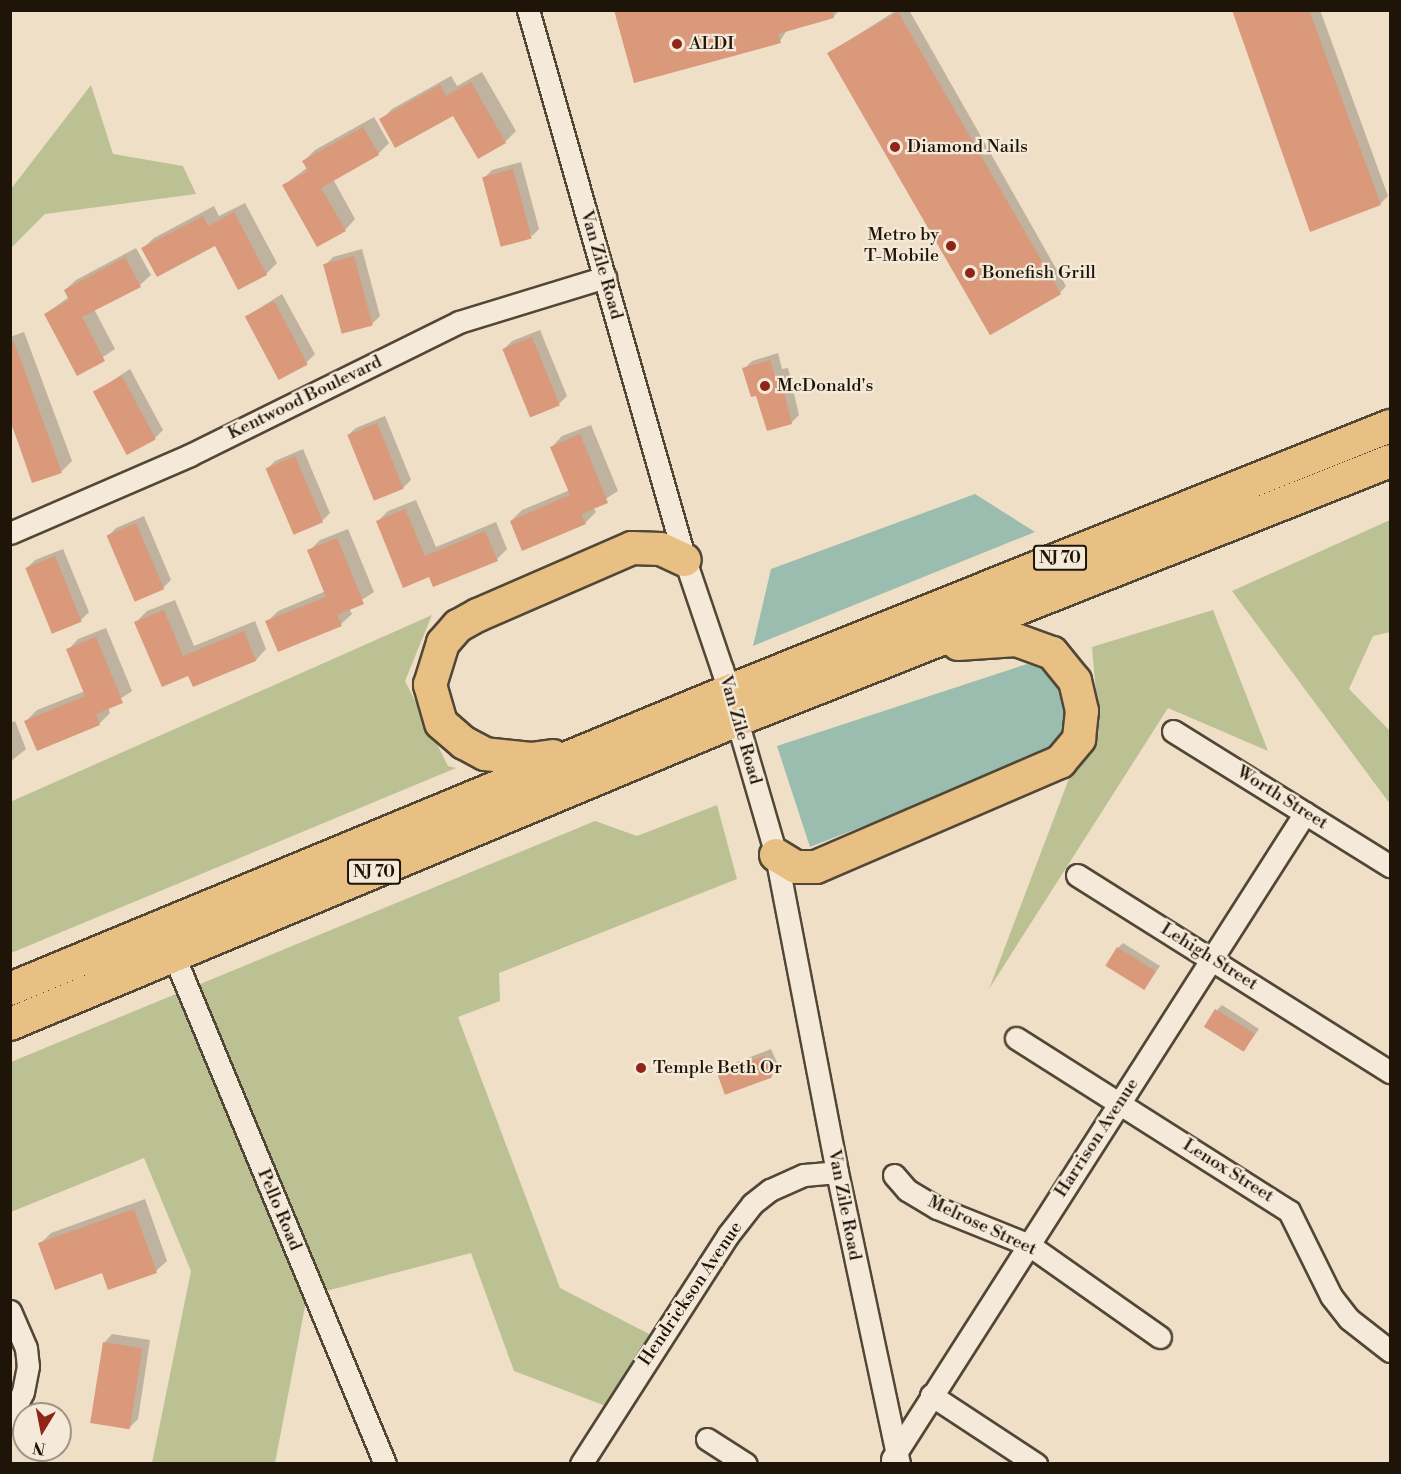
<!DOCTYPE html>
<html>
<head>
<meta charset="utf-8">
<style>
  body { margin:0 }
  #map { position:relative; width:1401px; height:1474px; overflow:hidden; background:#efdfc6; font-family:"Libre Bodoni",serif }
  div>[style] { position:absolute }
  .green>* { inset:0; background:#bcc193 }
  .water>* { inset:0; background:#9bbdaf }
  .shadow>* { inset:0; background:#0003 }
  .building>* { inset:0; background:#da997b; transform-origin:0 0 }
  .roads { filter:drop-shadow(2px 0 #524737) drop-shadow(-2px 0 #524737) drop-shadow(0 2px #524737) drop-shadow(0 -2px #524737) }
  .minor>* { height:21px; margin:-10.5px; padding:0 10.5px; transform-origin:10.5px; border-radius:10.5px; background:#f5eada }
  .highway>* { height:32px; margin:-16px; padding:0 16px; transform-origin:16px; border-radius:16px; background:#e8c083 }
  .dots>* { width:16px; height:16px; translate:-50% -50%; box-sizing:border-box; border:3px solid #f5eada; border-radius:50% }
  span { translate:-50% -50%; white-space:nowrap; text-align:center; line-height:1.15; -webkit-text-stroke:4.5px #f5eada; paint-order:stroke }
  .shield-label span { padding:2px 4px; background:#f5eada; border:2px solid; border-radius:4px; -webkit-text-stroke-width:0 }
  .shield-label { font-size:16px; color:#1e1407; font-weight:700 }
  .poi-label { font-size:18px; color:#1e1407 }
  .left { translate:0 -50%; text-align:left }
  .right { translate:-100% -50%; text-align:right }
  .street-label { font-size:18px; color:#1e1407 }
  .frame { position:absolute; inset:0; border:12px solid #1e1407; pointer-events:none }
  .north { position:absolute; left:12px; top:1402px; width:60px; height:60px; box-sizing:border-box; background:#f5eada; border:2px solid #9f9486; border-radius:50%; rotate:190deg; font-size:16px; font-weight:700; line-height:24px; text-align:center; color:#1e1407 }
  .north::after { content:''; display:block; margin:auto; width:21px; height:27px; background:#8f2418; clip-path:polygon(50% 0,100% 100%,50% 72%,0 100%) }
</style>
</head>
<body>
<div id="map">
  <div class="green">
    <i style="clip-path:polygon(91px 85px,113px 154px,183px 166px,196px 194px,45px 214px,11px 248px,11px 189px)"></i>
    <i style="clip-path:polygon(1390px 520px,1390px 632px,1373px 636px,1349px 689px,1390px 731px,1390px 804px,1232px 591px)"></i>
    <i style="clip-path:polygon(1213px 610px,1268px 751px,1168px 708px,989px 989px,1097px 705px,1092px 647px)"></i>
    <i style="clip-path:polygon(432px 615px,405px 681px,448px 766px,456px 768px,11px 953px,10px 802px)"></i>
    <i style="clip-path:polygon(717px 805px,737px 879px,499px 973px,500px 1001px,458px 1017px,560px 1288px,655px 1337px,611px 1408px,514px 1371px,471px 1253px,307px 1296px,275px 1463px,152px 1463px,191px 1271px,144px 1158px,11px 1212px,11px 1062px,595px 821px,637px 836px)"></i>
  </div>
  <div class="water">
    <i style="clip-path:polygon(975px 494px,1035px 532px,753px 646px,771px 569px)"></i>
    <i style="clip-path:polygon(1027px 664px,1042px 667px,1063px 684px,1068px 714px,1065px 738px,1049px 754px,810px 847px,777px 746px)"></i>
  </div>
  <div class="shadow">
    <i style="clip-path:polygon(616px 10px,840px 10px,833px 17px,787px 30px,780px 41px)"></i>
    <i style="clip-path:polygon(897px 10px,909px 10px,1066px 286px,1059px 294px,829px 53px)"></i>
    <i style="clip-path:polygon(1234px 10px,1320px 10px,1388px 196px,1380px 204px)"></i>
    <i style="clip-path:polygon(482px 72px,516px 131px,505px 142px,454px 114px,381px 120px,392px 109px,451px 76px,457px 86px)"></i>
    <i style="clip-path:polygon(374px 117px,389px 143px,378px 154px,333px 179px,355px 219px,345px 230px,284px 185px,308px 167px,304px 161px,315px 150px)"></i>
    <i style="clip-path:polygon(521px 162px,539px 229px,532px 236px,484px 178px,492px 170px)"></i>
    <i style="clip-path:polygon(245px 203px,277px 263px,266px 274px,216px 244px,143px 248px,154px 238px,214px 206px,219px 216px)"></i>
    <i style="clip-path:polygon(136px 248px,151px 275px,140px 285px,94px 309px,115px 349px,77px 374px,45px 314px,69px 297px,65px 290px,76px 280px)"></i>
    <i style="clip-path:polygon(362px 249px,380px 316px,372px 324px,325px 265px,333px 257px)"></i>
    <i style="clip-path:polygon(282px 294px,315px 354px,307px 362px,247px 316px)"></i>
    <i style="clip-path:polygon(540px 330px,567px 396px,559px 404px,504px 349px,512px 341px)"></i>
    <i style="clip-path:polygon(24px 332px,72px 461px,62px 471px,33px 481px,10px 421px,10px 337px)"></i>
    <i style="clip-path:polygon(778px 353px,782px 369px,788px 368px,799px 415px,791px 423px,757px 394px,744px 369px,752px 361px)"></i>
    <i style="clip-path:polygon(130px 369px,163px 430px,155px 438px,95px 392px)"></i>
    <i style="clip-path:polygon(385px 416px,411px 480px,403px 488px,348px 435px,356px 428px)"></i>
    <i style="clip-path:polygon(591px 425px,618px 491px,593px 507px,596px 512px,585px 523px,511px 521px,522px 510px,570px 490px,552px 447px,562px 436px)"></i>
    <i style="clip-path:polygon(303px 449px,330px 513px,322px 521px,267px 469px,275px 461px)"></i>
    <i style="clip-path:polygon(416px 500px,436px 547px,496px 522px,507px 549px,497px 559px,430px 575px,377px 522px,388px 511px)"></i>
    <i style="clip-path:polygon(144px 516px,171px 580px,163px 588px,108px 536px,116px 528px)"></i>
    <i style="clip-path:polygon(348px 529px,374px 592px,349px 608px,352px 614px,341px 624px,267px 622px,278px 611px,326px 591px,309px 551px,320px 540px)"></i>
    <i style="clip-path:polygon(63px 549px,89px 612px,81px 620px,53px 632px,27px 568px,35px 560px)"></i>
    <i style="clip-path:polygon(175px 600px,194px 646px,255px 621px,266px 649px,256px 660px,194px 685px,189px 674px,136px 622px,147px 611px)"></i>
    <i style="clip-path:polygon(106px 628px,132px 691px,108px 707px,110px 713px,100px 723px,37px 749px,26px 721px,37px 710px,85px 691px,68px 650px,78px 639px)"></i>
    <i style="clip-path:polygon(15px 721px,26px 749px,10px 762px,10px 723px)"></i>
    <i style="clip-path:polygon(1123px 943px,1160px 966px,1145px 987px,1118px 948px)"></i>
    <i style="clip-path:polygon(1222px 1005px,1259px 1029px,1244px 1050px,1217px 1010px)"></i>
    <i style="clip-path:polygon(771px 1049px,780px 1069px,772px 1076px,727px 1094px,719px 1074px,727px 1066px)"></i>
    <i style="clip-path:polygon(145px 1199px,167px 1261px,156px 1271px,109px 1288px,103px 1271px,40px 1244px,51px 1233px)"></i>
    <i style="clip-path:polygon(112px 1334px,150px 1340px,138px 1419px,130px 1427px,105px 1342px)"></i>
  </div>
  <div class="building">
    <i style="clip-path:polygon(614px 10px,832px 10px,834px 18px,778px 34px,781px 43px,634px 83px)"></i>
    <i style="clip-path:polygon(1232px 10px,1309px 10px,1381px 205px,1310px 232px)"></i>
    <i style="left:898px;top:12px;width:326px;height:82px;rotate:60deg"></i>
    <i style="clip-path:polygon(471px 82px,506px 143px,478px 159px,453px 116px,395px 148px,379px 119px,440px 85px,446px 96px)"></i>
    <i style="clip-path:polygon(363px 127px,379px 155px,321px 188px,346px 231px,317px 247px,282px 185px,308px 171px,302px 161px)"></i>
    <i style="left:513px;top:169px;width:72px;height:32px;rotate:75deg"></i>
    <i style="clip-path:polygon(234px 212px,267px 275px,238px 290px,215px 246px,157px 277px,141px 248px,203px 216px,208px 226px)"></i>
    <i style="left:354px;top:256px;width:72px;height:32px;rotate:75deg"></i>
    <i style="clip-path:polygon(125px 257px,141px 287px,82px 317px,105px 361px,77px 376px,44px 314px,69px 300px,64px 290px)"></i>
    <i style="left:274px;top:301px;width:72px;height:33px;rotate:62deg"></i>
    <i style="left:532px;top:337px;width:74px;height:32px;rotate:68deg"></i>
    <i style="clip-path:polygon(14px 342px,62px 473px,32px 483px,10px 419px,10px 343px)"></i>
    <i style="clip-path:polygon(770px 360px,775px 376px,780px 375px,792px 424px,767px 431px,756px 396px,751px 397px,742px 368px)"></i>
    <i style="left:122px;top:376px;width:72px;height:33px;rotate:62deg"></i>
    <i style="left:377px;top:423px;width:71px;height:32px;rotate:68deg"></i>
    <i style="clip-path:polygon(580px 434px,608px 503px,581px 514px,586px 524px,522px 551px,510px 521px,570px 495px,550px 447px)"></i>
    <i style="left:295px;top:456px;width:72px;height:32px;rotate:67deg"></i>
    <i style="clip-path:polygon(405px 509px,425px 556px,485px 531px,498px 561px,433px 587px,429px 577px,403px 588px,376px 521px)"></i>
    <i style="left:136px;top:523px;width:72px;height:32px;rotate:67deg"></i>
    <i style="clip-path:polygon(337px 538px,364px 604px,337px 615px,342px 626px,278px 652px,265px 621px,326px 597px,307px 550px)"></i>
    <i style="left:55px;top:556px;width:71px;height:32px;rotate:68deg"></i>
    <i style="clip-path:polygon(164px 610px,183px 656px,244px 631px,256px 661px,193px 687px,188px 676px,162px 687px,134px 622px)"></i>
    <i style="clip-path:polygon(96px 637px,123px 703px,96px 714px,100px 725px,37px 751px,24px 721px,85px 696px,66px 649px)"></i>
    <i style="left:1117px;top:947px;width:46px;height:22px;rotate:32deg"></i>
    <i style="left:1215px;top:1009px;width:47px;height:21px;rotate:32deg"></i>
    <i style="left:764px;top:1056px;width:23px;height:50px;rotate:70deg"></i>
    <i style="clip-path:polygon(134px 1209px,157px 1273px,108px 1290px,102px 1273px,55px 1290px,38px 1243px)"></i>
    <i style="left:103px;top:1342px;width:40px;height:82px;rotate:9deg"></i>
  </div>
  <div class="roads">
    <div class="minor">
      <i style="left:528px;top:10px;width:572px;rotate:74.07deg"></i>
      <i style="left:685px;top:560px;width:115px;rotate:71.3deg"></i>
      <i style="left:722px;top:669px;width:194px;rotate:73.8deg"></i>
      <i style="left:776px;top:855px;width:323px;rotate:79.1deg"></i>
      <i style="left:837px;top:1172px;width:299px;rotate:78deg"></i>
      <i style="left:10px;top:533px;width:196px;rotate:-23.4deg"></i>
      <i style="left:190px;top:455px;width:300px;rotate:-26.3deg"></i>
      <i style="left:459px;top:322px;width:153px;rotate:-17.1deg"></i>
      <i style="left:1173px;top:731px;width:256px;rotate:31.9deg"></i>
      <i style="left:1077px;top:875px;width:370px;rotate:32.2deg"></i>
      <i style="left:174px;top:956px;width:550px;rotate:67.44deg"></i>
      <i style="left:1016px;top:1038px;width:323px;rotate:32.4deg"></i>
      <i style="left:1289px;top:1211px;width:95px;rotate:63.7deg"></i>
      <i style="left:1331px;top:1296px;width:29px;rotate:52deg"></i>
      <i style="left:1349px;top:1319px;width:52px;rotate:38deg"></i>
      <i style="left:894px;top:1175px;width:20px;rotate:49deg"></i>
      <i style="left:907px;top:1190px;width:35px;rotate:31deg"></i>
      <i style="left:937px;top:1208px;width:99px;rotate:21.9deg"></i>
      <i style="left:1029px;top:1245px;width:160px;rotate:35.1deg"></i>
      <i style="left:10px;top:1311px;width:40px;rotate:66.6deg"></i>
      <i style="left:26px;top:1348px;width:18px;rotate:84deg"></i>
      <i style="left:28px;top:1366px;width:26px;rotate:101deg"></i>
      <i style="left:23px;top:1392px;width:29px;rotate:117deg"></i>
      <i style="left:931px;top:1395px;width:126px;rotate:33.3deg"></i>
      <i style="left:707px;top:1439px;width:46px;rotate:32.7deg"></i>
      <i style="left:892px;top:1459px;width:767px;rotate:-57.41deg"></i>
      <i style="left:581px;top:1464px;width:272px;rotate:-57.3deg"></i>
      <i style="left:728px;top:1235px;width:39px;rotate:-52deg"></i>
      <i style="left:752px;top:1204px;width:23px;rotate:-38deg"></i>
      <i style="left:770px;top:1190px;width:37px;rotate:-24deg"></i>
      <i style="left:804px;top:1175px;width:33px;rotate:-5deg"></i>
    </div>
    <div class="highway">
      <i style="left:553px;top:756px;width:22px;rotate:172deg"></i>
      <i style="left:531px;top:759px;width:46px;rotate:-173.8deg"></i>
      <i style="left:485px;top:754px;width:24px;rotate:-152deg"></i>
      <i style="left:464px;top:743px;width:30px;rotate:-139deg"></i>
      <i style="left:441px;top:723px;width:40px;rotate:-106deg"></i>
      <i style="left:430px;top:685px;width:44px;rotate:-72.8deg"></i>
      <i style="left:443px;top:643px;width:23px;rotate:-49deg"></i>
      <i style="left:458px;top:626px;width:23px;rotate:-29deg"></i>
      <i style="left:478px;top:615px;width:168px;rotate:-23.5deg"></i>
      <i style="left:632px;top:548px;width:29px;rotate:2deg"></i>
      <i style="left:661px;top:549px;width:26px;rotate:25deg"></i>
      <i style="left:776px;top:855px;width:23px;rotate:31deg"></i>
      <i style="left:796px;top:867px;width:20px"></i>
      <i style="left:816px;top:867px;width:266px;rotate:-23.3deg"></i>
      <i style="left:1060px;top:762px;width:30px;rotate:-50deg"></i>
      <i style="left:1079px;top:739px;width:28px;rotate:-84deg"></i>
      <i style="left:1082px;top:711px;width:31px;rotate:-103deg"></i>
      <i style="left:1075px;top:681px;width:36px;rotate:-129deg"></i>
      <i style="left:1052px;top:653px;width:38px;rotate:-160deg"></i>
      <i style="left:1016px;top:640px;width:58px;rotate:176.1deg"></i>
      <i style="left:10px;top:989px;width:778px;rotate:-22.51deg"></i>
      <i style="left:729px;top:691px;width:712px;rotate:-21.85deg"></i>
      <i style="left:10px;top:1024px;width:788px;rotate:-22.69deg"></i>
      <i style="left:737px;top:720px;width:702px;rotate:-21.63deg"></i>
    </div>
  </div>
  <div class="dots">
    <i style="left:677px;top:44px;background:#8f2418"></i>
    <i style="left:895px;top:147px;background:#8f2418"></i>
    <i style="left:951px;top:246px;background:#8f2418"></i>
    <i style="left:970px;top:273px;background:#8f2418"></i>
    <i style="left:765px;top:386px;background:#8f2418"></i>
    <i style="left:641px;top:1068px;background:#8f2418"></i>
  </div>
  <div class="shield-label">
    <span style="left:1060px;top:558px">NJ 70</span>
    <span style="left:374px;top:872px">NJ 70</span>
  </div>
  <div class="poi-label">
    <span class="left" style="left:689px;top:44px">ALDI</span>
    <span class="left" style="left:907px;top:147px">Diamond Nails</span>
    <span class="right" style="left:939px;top:246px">Metro by<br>T-Mobile</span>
    <span class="left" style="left:982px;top:273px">Bonefish Grill</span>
    <span class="left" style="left:777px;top:386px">McDonald's</span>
    <span class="left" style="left:653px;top:1068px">Temple Beth Or</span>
  </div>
  <div class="street-label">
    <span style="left:601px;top:265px;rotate:74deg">Van Zile Road</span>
    <span style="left:305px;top:398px;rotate:-26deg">Kentwood Boulevard</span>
    <span style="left:740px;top:730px;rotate:74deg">Van Zile Road</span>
    <span style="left:1282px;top:798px;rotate:32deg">Worth Street</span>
    <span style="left:1209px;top:957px;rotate:32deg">Lehigh Street</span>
    <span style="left:1097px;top:1138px;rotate:-57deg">Harrison Avenue</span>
    <span style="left:1228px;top:1171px;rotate:32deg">Lenox Street</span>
    <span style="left:844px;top:1205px;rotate:79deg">Van Zile Road</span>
    <span style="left:279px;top:1210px;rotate:67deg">Pello Road</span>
    <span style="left:982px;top:1226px;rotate:25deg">Melrose Street</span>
    <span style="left:691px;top:1294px;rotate:-56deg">Hendrickson Avenue</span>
  </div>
  <div class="frame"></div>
  <div class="north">N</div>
</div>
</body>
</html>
